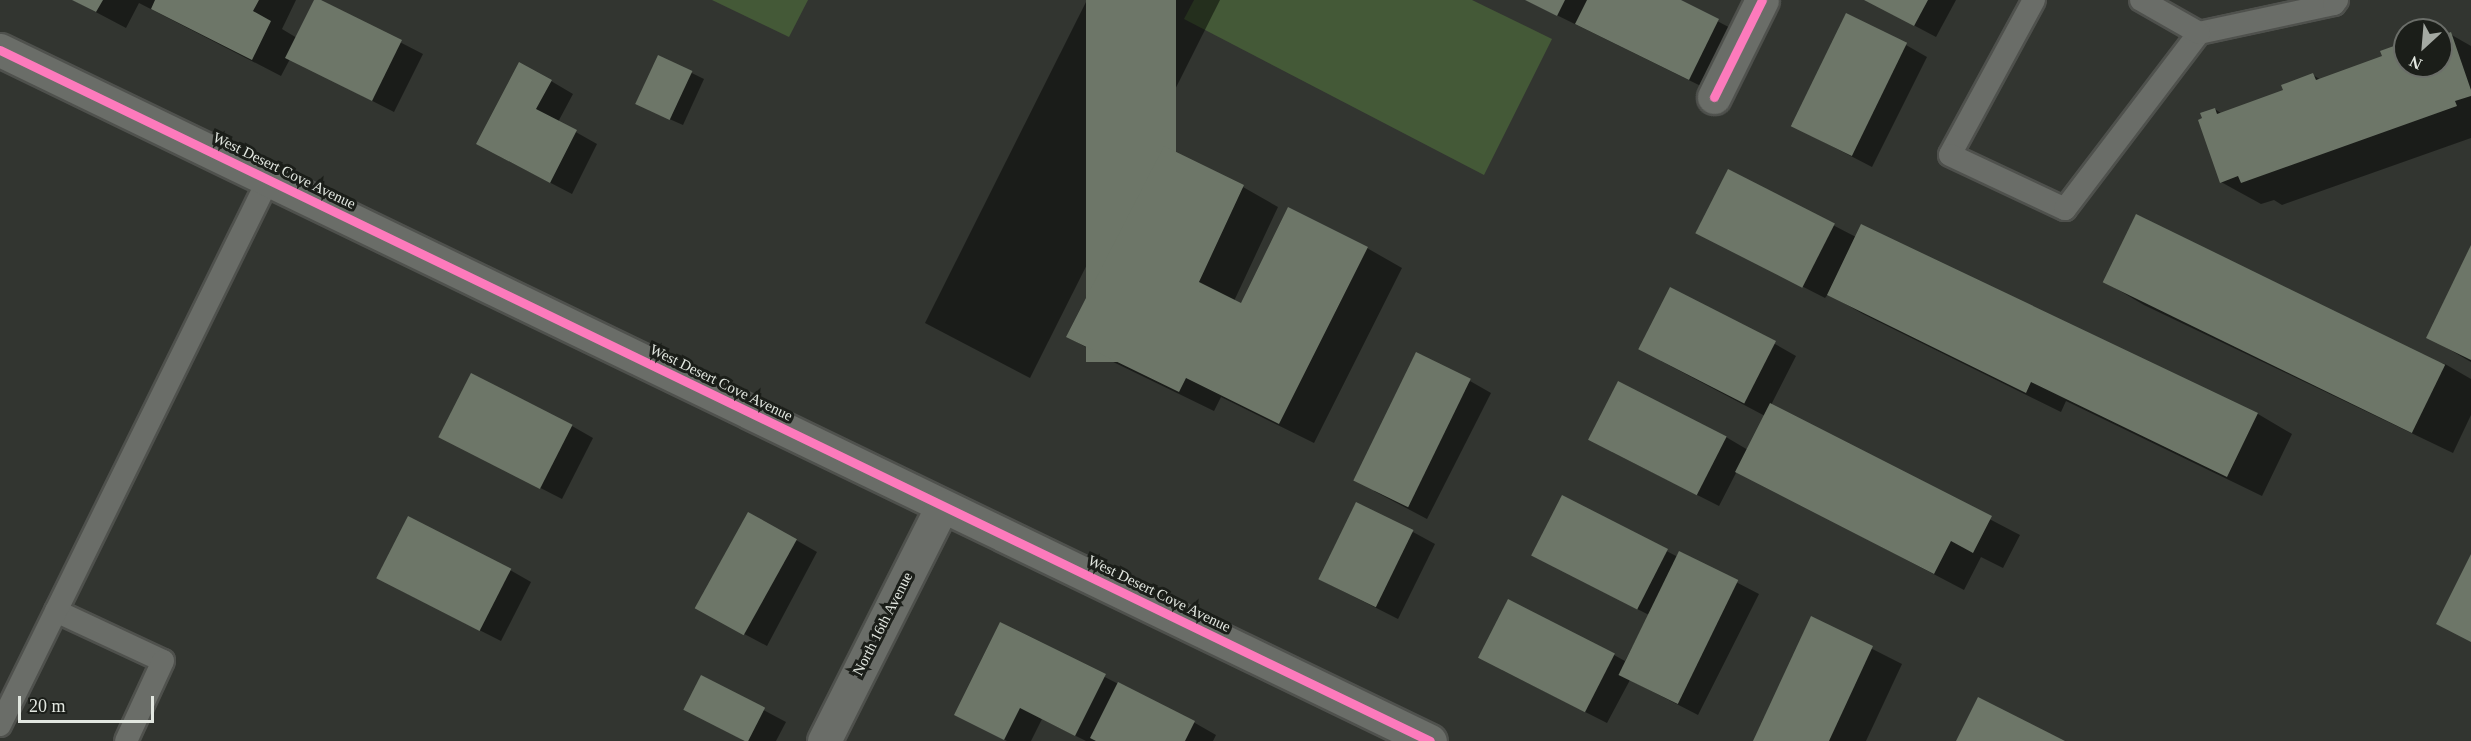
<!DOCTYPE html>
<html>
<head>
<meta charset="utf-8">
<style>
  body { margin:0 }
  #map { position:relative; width:2471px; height:741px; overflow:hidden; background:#323530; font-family:Georgia,serif }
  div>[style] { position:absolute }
  .green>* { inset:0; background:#445937 }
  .shadow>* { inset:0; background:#0007 }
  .building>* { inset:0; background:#6d7668; transform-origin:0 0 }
  .roads { filter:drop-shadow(2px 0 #4f514d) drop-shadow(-2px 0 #4f514d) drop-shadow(0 2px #4f514d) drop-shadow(0 -2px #4f514d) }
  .lane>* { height:22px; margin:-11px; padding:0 11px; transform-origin:11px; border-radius:11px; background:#6a6d68 }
  .street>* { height:33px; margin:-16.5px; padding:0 16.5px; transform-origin:16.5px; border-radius:16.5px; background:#6a6d68 }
  .cycleway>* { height:9px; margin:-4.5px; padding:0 4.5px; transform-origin:4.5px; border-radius:4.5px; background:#fd7abc }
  span { translate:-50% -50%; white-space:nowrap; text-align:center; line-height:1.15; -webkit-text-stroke:6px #1b1e19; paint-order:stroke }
  .street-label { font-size:15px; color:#e2e7e0 }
  .north { position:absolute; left:2393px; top:18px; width:60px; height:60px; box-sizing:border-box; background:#1b1e19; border:2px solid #6b6e69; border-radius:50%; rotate:206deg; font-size:16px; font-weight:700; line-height:24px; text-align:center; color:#e2e7e0 }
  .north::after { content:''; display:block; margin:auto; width:21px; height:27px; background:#a4a9a2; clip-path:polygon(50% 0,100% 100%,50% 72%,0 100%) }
  .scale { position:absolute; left:18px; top:696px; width:136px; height:27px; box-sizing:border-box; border:3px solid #e2e7e0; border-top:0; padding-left:8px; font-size:18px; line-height:21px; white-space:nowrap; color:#e2e7e0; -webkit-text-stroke:4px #1b1e19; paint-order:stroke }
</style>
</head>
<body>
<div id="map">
  <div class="green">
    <i style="clip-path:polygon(712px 0,808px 0,789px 37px)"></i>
    <i style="clip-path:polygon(1194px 0,1472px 0,1552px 39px,1484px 175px,1184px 19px)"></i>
  </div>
  <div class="shadow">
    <i style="clip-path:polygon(73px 0,296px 0,282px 29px,297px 38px,318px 0,423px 54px,394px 112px,290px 59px,281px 76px,139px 3px,126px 28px)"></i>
    <i style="clip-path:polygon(1087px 0,1220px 0,1030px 378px,925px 323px)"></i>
    <i style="clip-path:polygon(1526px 0,1677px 0,1740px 33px,1711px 91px)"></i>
    <i style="clip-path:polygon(1866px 0,1956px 0,1936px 37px)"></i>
    <i style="clip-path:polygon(2450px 34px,2471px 46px,2471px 138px,2282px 205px,2274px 200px,2261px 204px,2221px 182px,2215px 109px,2222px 114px,2285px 91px,2313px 75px,2321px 80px,2384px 57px,2405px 43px,2405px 66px,2441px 66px,2441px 37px)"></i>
    <i style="clip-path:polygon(1906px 45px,1927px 57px,1872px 167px,1791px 125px)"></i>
    <i style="clip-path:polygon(659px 57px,704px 79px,683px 125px,649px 110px)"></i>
    <i style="clip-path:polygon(551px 81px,573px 94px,558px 122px,597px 144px,572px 194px,499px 156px)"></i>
    <i style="clip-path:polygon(1728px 171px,1856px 237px,1861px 226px,2258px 414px,2292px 434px,2262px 496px,2066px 401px,2061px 412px,1863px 314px,1828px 294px,1825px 298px,1719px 244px)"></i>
    <i style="clip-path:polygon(1243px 187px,1278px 207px,1234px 301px,1242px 305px,1367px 248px,1402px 268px,1314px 443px,1221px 397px,1214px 411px,1103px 357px,1068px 337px)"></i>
    <i style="clip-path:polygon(2471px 248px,2471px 362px,2428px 337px)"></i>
    <i style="clip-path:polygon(2105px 282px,2445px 364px,2471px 379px,2471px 415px,2453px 453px,2144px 305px)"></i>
    <i style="clip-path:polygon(1775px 344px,1796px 356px,1771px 405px,2020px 535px,2003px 568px,1981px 557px,1964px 590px,1737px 471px,1719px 506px,1612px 452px,1726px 437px,1748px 450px,1765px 416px,1661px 361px)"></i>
    <i style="clip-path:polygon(1470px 381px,1491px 393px,1427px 519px,1374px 491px)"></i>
    <i style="clip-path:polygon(572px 426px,593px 438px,562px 499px,463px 448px)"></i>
    <i style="clip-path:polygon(1562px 497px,1678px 557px,1680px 553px,1759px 594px,1698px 715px,1630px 680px,1607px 723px,1502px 670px,1614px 655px,1625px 661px,1649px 615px,1555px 567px)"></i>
    <i style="clip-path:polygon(1413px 532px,1435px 544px,1398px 619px,1319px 579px)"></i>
    <i style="clip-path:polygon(796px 540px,817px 552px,767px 646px,720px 621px)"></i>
    <i style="clip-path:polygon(510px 570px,531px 582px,501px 641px,400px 590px)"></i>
    <i style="clip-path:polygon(1811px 618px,1902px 664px,1866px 741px,1754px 741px)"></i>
    <i style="clip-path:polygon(1001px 624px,1195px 723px,1216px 735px,1213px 741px,1086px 741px,1042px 719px,1031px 741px,1007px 741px,978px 726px)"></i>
    <i style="clip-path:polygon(701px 677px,786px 722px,776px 741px,745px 741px,685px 709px)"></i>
  </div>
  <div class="building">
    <i style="clip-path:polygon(72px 0,103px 0,96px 12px)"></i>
    <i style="clip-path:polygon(155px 0,259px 0,253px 11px,271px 21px,252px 60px,151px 9px)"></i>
    <i style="clip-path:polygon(314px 0,321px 0,402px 40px,372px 101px,285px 58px)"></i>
    <i style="left:1086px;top:0;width:90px;height:362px"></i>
    <i style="clip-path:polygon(1525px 0,1565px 0,1557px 16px)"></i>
    <i style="clip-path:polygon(1587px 0,1681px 0,1719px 19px,1689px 80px,1575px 24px)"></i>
    <i style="clip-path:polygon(1864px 0,1928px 0,1914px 26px)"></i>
    <i style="left:1846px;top:13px;width:68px;height:126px;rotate:26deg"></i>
    <i style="clip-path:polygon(2451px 32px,2471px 90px,2471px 96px,2455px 101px,2457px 106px,2241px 183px,2238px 176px,2220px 183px,2198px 120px,2202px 118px,2200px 113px,2215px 108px,2217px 114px,2283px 90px,2281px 85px,2313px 73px,2316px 80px,2382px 56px,2380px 51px,2405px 42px,2405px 66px,2441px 66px,2441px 36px)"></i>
    <i style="left:658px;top:55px;width:38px;height:54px;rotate:25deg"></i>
    <i style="clip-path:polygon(519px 62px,552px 80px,536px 109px,577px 130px,550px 183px,476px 144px)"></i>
    <i style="clip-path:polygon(1164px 146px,1244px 185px,1199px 282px,1241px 303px,1288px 207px,1368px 247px,1279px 424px,1186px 378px,1179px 392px,1066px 337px)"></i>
    <i style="left:1728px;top:169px;width:120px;height:72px;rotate:27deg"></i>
    <i style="left:2136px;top:214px;width:344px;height:76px;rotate:26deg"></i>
    <i style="clip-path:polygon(1861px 224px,2258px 413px,2227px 477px,2031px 382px,2026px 393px,1827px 295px)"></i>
    <i style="clip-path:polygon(2471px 245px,2471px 360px,2426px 338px)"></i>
    <i style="left:1670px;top:287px;width:119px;height:70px;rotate:27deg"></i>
    <i style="left:1416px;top:352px;width:61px;height:143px;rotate:26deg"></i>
    <i style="left:471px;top:373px;width:114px;height:72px;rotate:27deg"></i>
    <i style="left:1618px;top:381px;width:122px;height:66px;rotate:27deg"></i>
    <i style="clip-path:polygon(1770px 403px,1992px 516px,1973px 553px,1951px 541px,1934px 574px,1735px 472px)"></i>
    <i style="left:1562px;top:495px;width:119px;height:68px;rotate:27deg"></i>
    <i style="left:1356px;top:502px;width:64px;height:86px;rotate:26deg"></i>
    <i style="left:748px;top:512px;width:56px;height:110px;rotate:29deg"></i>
    <i style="left:408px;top:516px;width:116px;height:70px;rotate:27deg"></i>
    <i style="left:1679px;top:551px;width:66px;height:138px;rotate:26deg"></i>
    <i style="clip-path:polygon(2471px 554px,2471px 642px,2436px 624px)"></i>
    <i style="left:1508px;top:599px;width:120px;height:66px;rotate:27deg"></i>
    <i style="clip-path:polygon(1811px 616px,1873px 646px,1829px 741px,1753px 741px)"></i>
    <i style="clip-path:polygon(1000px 622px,1106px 674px,1075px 736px,1020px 708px,1004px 740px,954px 715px)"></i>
    <i style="left:701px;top:675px;width:72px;height:39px;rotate:27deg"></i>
    <i style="clip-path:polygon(1118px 682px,1195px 721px,1185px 741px,1096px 741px,1090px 738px)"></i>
    <i style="clip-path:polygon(1978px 697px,2065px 741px,1956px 741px)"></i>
  </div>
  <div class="roads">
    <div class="lane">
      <i style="left:2034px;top:0;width:176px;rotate:118.5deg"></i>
      <i style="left:1950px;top:155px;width:127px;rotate:25.2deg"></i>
      <i style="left:2065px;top:209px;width:221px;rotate:-52.7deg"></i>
      <i style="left:2199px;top:33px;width:138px;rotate:-12.1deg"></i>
      <i style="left:2334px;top:4px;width:5px;rotate:-53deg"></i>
      <i style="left:2141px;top:0;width:67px;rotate:29.6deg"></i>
      <i style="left:56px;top:611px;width:118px;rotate:25deg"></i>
      <i style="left:163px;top:661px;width:88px;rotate:114.8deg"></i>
      <i style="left:0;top:725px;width:607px;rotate:-63.81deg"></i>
    </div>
    <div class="street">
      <i style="left:0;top:50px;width:1588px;rotate:25.79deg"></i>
      <i style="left:1714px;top:97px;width:108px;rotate:-63.7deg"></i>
      <i style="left:824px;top:741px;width:263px;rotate:-63.3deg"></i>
    </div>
  </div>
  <div class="cycleway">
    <i style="left:0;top:50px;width:1588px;rotate:25.79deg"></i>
    <i style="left:1714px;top:97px;width:108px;rotate:-63.7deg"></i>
  </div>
  <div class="street-label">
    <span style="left:284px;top:171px;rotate:26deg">West Desert Cove Avenue</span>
    <span style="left:721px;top:383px;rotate:26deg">West Desert Cove Avenue</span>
    <span style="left:1159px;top:594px;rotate:26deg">West Desert Cove Avenue</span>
    <span style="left:883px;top:624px;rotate:-63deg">North 16th Avenue</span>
  </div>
  <div class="north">N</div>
  <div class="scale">20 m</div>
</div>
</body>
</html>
